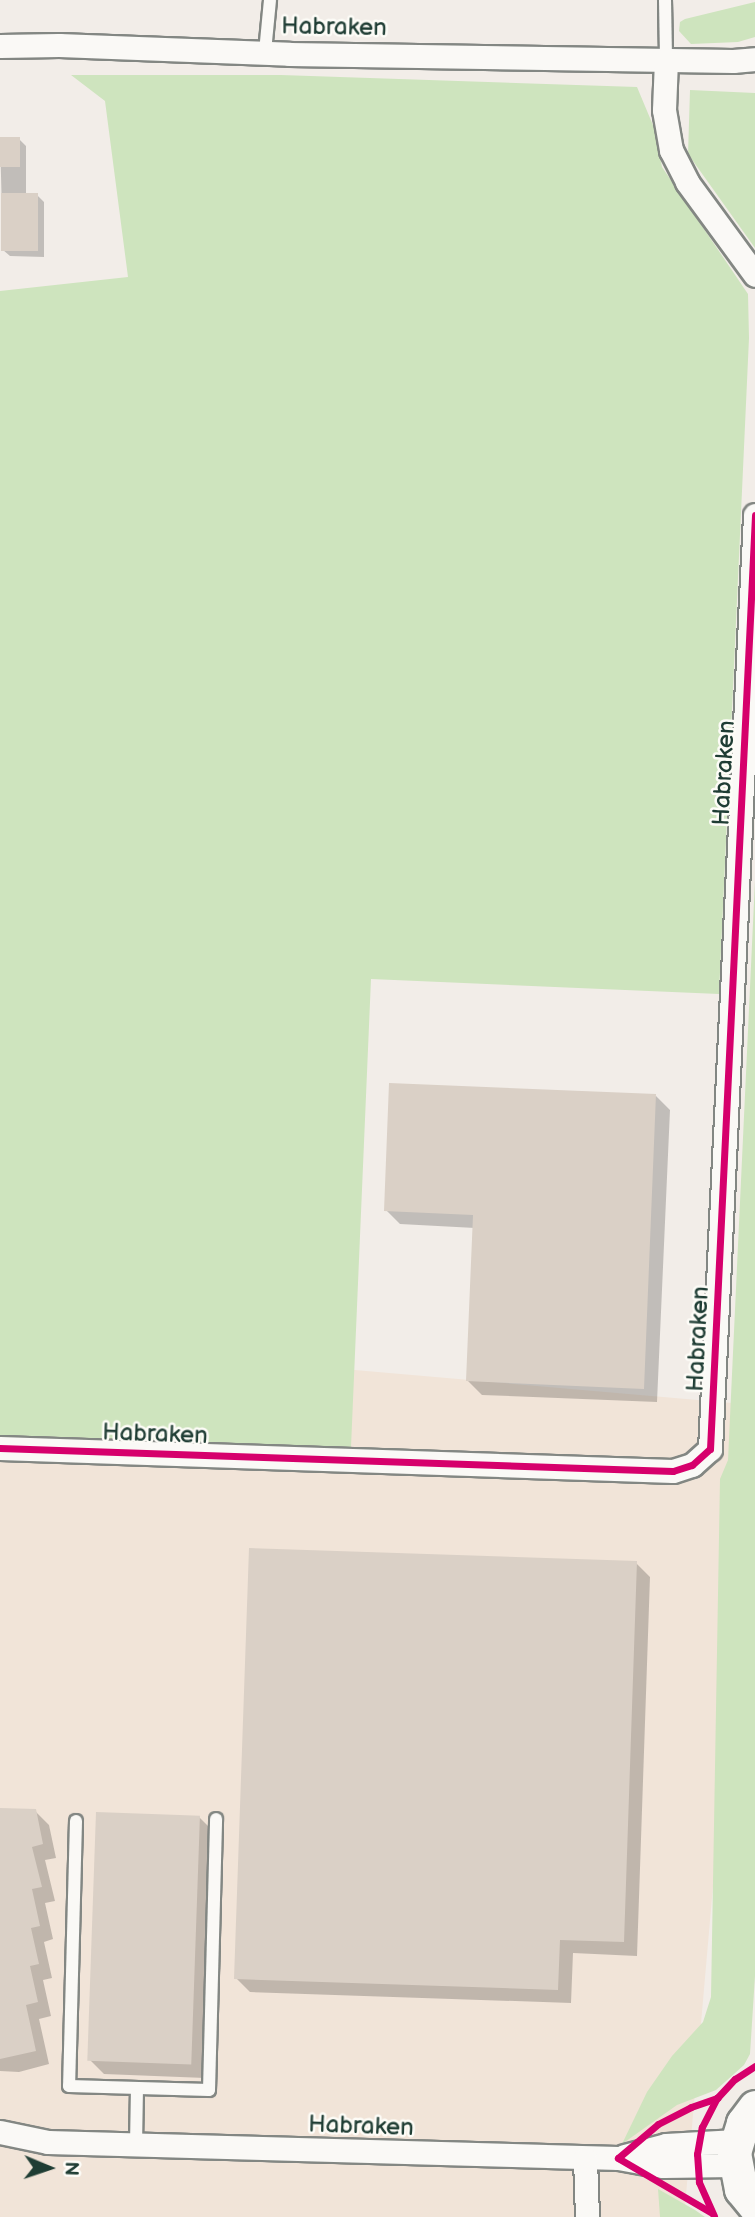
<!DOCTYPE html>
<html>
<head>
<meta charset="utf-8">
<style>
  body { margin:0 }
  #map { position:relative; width:755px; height:2217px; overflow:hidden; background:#f2ede8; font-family:"Balsamiq Sans",sans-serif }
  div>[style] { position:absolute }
  .built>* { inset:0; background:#f1e4d8; transform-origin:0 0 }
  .green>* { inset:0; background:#cee4be }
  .shadow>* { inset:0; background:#0003 }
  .building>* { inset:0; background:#dad0c6; transform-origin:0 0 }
  .roads { filter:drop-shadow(2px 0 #838783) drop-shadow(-2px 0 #838783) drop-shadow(0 2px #838783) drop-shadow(0 -2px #838783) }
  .lane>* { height:12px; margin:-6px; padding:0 6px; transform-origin:6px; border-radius:6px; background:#faf9f6 }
  .street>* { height:23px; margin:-11.5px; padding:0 11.5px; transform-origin:11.5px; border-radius:11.5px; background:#faf9f6 }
  .secondary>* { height:33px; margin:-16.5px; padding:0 16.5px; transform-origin:16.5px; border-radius:16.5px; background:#faf9f6 }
  .cycleway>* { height:7px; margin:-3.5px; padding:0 3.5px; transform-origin:3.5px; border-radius:3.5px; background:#d6006c }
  span { translate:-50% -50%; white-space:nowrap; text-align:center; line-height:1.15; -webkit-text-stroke:5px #fdfcf7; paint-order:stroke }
  .street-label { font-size:24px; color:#1f3d34 }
  .north { position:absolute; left:14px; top:2133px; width:70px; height:70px; -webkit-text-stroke:5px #fdfcf7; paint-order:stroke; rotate:92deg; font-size:19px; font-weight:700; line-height:28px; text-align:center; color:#1f3d34 }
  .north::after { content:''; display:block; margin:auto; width:24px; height:32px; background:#1f3d34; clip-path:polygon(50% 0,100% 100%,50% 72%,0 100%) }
</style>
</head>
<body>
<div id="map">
  <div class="built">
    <i style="left:0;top:1339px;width:758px;height:878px;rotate:5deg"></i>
  </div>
  <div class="green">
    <i style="clip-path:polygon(755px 2px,755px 37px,738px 42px,691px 44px,679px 31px,680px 22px,685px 19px)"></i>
    <i style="clip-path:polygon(71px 75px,281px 75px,637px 87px,655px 130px,662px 167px,748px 294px,749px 338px,719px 994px,371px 979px,351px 1447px,0 1435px,0 291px,128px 277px,105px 101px)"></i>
    <i style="clip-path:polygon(690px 90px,755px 93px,755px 248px,688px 154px)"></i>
    <i style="clip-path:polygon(755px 880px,755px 1976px,750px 2054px,744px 2065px,716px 2090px,677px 2105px,622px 2144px,647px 2092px,672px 2056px,703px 2022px,711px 1997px,720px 1479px,728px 1460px)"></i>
    <i style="clip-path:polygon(658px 2189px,695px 2210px,705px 2217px,660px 2217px)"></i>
  </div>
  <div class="shadow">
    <i style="clip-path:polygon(0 139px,19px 139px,26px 146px,26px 195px,37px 195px,44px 202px,44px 257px,10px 256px,3px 250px)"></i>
    <i style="clip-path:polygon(656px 1096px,670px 1110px,657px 1402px,482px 1395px,468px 1381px,475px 1228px,400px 1224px,386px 1210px)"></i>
    <i style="clip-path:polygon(636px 1563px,650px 1577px,637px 1956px,573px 1953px,571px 2003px,250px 1992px,236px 1978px)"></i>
    <i style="clip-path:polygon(0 1810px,35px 1811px,49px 1825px,56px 1858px,45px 1860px,55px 1901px,45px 1903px,53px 1939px,44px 1942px,52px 1978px,43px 1980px,51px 2016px,39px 2019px,49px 2064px,19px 2072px,0 2071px)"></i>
    <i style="clip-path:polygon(199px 1817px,213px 1831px,205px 2078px,104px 2074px,90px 2060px)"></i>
  </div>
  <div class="building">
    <i style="left:0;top:137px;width:20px;height:30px"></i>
    <i style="left:38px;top:193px;width:58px;height:37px;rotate:90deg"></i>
    <i style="clip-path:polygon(389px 1083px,656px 1094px,644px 1389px,466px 1381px,473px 1215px,384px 1211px)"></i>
    <i style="clip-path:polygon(249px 1548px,637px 1561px,624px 1942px,560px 1940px,558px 1990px,234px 1979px)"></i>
    <i style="clip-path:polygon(0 1808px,36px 1809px,43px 1844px,32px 1847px,42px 1887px,32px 1889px,40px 1926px,31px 1928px,39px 1964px,30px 1966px,38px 2002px,26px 2005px,36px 2051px,0 2059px)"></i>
    <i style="left:96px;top:1812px;width:104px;height:249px;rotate:2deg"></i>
  </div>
  <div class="roads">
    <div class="lane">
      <i style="left:665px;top:0;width:60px;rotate:89deg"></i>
      <i style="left:265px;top:52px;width:52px;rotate:-84.5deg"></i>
      <i style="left:76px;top:1821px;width:265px;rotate:91.5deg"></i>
      <i style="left:69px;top:2086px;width:140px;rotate:1.6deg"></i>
      <i style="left:209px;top:2090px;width:271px;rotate:-88.5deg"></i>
      <i style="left:136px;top:2145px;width:57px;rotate:-89deg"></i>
    </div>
    <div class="street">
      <i style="left:0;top:46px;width:59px;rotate:-1deg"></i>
      <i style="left:59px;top:45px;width:230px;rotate:2.2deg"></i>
      <i style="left:289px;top:54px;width:444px;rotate:0.9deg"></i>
      <i style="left:733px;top:61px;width:22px;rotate:-5deg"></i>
      <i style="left:666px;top:60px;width:50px;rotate:92.3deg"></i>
      <i style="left:664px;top:110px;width:41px;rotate:80.1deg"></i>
      <i style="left:671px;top:150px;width:36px;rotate:63deg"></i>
      <i style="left:687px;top:182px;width:115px;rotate:53.8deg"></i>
      <i style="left:0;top:1448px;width:673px;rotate:1.96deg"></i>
      <i style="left:673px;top:1471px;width:20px;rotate:-18deg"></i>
      <i style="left:692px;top:1465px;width:24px;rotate:-42deg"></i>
      <i style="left:710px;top:1449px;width:935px;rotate:-87.24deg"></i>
      <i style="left:0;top:2132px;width:49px;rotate:11.8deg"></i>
      <i style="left:48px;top:2142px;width:570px;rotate:1.61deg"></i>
      <i style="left:618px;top:2158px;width:46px;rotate:10.1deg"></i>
      <i style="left:663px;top:2166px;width:71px;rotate:-0.8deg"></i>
      <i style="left:624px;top:2156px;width:43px;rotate:-14.7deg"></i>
      <i style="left:666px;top:2145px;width:70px;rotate:-3.3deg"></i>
      <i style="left:585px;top:2159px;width:58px;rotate:88deg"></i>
    </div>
    <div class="secondary">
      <i style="left:755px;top:2107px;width:20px;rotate:127deg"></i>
      <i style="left:743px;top:2123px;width:31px;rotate:107deg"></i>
      <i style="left:734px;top:2153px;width:37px;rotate:79deg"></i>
      <i style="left:741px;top:2189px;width:22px;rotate:51deg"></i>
    </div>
  </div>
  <div class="cycleway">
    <i style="left:0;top:1448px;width:673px;rotate:1.96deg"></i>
    <i style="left:673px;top:1471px;width:20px;rotate:-18deg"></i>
    <i style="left:692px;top:1465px;width:24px;rotate:-42deg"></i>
    <i style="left:710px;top:1449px;width:935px;rotate:-87.24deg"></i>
    <i style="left:712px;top:2213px;width:109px;rotate:-149.7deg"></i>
    <i style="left:618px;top:2158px;width:52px;rotate:-40.4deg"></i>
    <i style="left:658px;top:2124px;width:37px;rotate:-27deg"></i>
    <i style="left:691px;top:2107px;width:28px;rotate:-19deg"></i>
    <i style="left:714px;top:2216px;width:37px;rotate:-114deg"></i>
    <i style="left:699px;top:2182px;width:28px;rotate:-94deg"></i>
    <i style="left:697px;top:2154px;width:27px;rotate:-80deg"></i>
    <i style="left:702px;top:2127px;width:33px;rotate:-63deg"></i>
    <i style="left:717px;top:2098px;width:26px;rotate:-47deg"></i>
    <i style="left:735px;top:2079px;width:24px;rotate:-33deg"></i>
  </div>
  <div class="street-label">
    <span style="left:334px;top:27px;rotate:1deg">Habraken</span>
    <span style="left:724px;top:773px;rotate:-87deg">Habraken</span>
    <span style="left:698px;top:1339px;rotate:-87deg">Habraken</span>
    <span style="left:155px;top:1434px;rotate:2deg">Habraken</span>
    <span style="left:361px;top:2126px;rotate:2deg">Habraken</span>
  </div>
  <div class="north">N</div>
</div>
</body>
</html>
